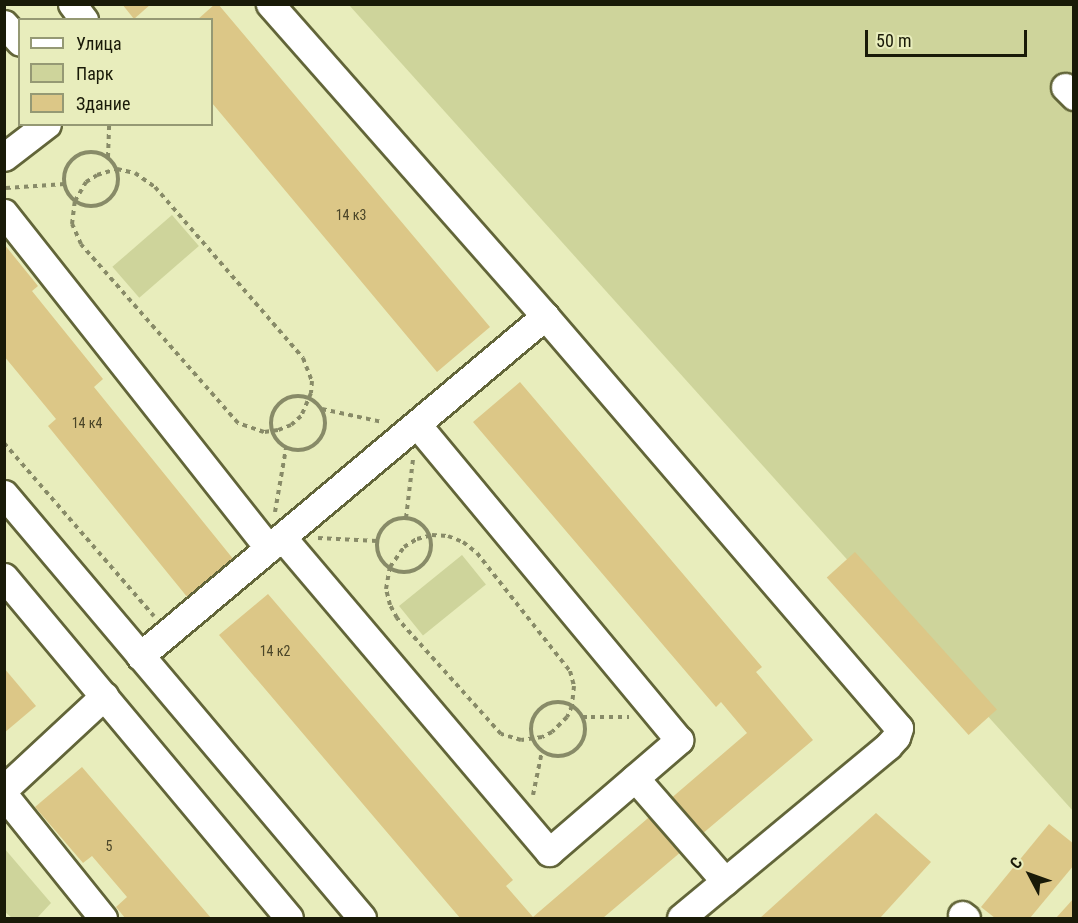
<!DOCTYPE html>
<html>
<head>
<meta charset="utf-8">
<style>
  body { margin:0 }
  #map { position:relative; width:1078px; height:923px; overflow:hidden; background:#e8edbc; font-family:"Roboto Condensed",sans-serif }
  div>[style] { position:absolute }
  .green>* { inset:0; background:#ced49b; transform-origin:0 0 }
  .building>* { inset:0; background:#dcc787; transform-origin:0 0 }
  .path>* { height:4px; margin-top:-2px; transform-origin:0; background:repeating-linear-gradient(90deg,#888b68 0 4.5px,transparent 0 9px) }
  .path>.ring { margin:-2px; padding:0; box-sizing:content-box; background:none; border:4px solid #888b68; border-radius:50% }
  .roads { filter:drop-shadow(2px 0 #626539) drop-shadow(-2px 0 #626539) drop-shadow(0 2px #626539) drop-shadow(0 -2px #626539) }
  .minor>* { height:27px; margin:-13.5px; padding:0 13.5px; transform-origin:13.5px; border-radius:13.5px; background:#fff }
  span { translate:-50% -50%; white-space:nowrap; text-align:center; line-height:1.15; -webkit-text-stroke:4.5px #e8edbc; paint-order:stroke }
  .number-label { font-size:14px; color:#4a4528 }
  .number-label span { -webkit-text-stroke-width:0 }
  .frame { position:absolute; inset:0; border:6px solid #191a08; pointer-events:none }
  .legend { position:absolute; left:18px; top:18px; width:195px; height:108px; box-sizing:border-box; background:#e8edbc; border:2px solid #959974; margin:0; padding:8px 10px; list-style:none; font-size:18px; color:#191a08 }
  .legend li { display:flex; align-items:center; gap:12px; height:30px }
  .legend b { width:30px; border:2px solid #959974 }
  .north { position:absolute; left:1000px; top:845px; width:60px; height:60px; -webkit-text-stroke:4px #e8edbc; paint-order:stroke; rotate:311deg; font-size:16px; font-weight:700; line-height:24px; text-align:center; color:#191a08 }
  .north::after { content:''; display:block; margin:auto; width:21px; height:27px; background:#191a08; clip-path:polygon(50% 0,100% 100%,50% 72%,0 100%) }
  .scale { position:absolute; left:865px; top:30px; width:162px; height:27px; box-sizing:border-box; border:3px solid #191a08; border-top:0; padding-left:8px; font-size:18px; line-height:21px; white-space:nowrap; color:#191a08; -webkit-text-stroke:4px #e8edbc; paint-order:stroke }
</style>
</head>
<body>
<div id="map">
  <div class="green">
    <i style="clip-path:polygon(349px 5px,1073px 5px,1073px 811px)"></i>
    <i style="left:172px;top:215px;width:41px;height:79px;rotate:49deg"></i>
    <i style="left:462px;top:555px;width:38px;height:81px;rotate:51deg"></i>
    <i style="clip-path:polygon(4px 848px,51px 903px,37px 918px,12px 918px,5px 912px)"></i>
  </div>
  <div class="building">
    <i style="clip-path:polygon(122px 4px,151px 4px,134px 19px)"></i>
    <i style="clip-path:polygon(215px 4px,218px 4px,490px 327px,437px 372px,212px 103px,212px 20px,197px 20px)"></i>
    <i style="clip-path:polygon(4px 244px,38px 286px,32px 291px,103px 379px,94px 387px,234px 560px,188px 598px,48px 426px,56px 419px,4px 356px)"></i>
    <i style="clip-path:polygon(520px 382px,762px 667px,756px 672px,813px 740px,603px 918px,460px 918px,219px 635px,268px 594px,513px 880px,506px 886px,533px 917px,747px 733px,721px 702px,716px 707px,473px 422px)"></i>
    <i style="left:855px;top:552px;width:212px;height:38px;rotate:48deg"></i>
    <i style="clip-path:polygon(4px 668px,36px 706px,4px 733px)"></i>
    <i style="clip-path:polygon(82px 767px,211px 918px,125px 918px,116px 907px,127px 897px,92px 856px,83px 863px,35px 807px)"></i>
    <i style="clip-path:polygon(876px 813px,931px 862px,880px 918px,760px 918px)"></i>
    <i style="clip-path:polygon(1049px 824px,1074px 844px,1074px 865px,1030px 918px,995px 918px,981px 907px)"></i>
    <i style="clip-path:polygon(1074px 898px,1074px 918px,1056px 918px)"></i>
  </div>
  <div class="path">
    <i class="ring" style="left:64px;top:152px;width:50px;height:50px"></i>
    <i style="left:108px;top:157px;width:33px;rotate:-88deg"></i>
    <i style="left:117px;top:169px;width:18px;rotate:13deg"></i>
    <i style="left:135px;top:173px;width:24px;rotate:35deg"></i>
    <i style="left:155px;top:187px;width:226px;rotate:49.1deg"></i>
    <i style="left:303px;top:358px;width:25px;rotate:69deg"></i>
    <i style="left:312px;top:381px;width:12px;rotate:95deg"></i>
    <i style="left:311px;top:393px;width:25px;rotate:113deg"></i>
    <i style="left:301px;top:416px;width:13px;rotate:138deg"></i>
    <i style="left:291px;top:425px;width:14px;rotate:159deg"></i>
    <i style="left:278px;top:430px;width:14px;rotate:172deg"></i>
    <i style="left:264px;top:432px;width:28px;rotate:-161deg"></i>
    <i style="left:238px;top:423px;width:238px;rotate:-131.3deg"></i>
    <i style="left:81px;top:244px;width:22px;rotate:-114deg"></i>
    <i style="left:72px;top:224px;width:23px;rotate:-83deg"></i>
    <i style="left:75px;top:201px;width:22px;rotate:-60deg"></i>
    <i style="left:86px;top:182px;width:13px;rotate:-32deg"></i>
    <i style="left:97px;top:175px;width:21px;rotate:-17deg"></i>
    <i style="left:6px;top:188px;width:59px;rotate:-3.9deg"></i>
    <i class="ring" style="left:271px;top:396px;width:50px;height:50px"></i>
    <i style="left:322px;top:409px;width:61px;rotate:12.2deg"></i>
    <i style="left:4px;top:443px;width:229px;rotate:49.1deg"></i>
    <i style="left:275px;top:512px;width:65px;rotate:-80.2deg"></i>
    <i style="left:406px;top:518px;width:59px;rotate:-83.2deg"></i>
    <i class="ring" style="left:377px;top:518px;width:50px;height:50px"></i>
    <i style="left:432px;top:535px;width:16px;rotate:4deg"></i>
    <i style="left:448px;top:536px;width:16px;rotate:22deg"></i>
    <i style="left:463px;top:542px;width:18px;rotate:38deg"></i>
    <i style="left:477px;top:553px;width:150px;rotate:51.8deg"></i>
    <i style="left:570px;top:671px;width:16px;rotate:75deg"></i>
    <i style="left:574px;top:686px;width:20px;rotate:96deg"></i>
    <i style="left:572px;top:706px;width:12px;rotate:114deg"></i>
    <i style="left:567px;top:717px;width:21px;rotate:135deg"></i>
    <i style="left:552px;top:732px;width:11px;rotate:153deg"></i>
    <i style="left:542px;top:737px;width:21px;rotate:172deg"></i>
    <i style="left:521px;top:740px;width:21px;rotate:-163deg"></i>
    <i style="left:501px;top:734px;width:156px;rotate:-131.9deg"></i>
    <i style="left:397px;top:618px;width:15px;rotate:-118deg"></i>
    <i style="left:390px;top:605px;width:16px;rotate:-104deg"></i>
    <i style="left:386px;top:589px;width:22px;rotate:-80deg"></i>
    <i style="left:390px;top:567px;width:24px;rotate:-55deg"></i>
    <i style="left:404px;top:547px;width:15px;rotate:-32deg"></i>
    <i style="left:417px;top:539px;width:16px;rotate:-15deg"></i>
    <i style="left:318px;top:538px;width:59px;rotate:2.9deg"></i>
    <i class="ring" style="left:531px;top:702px;width:50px;height:50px"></i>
    <i style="left:582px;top:717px;width:47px"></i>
    <i style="left:533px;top:795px;width:45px;rotate:-78.4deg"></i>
  </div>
  <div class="roads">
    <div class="minor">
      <i style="left:72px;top:4px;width:20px;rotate:53deg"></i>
      <i style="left:4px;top:24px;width:24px;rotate:48deg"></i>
      <i style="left:1065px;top:87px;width:13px;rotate:45deg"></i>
      <i style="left:4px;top:157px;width:54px;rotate:-37.5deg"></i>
      <i style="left:4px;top:213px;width:427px;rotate:51.7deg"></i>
      <i style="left:545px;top:316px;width:543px;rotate:49.33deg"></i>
      <i style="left:899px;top:728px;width:9px;rotate:108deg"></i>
      <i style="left:896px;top:737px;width:12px;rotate:132deg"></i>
      <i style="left:888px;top:746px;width:269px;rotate:140.3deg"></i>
      <i style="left:4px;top:494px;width:555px;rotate:49.82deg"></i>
      <i style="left:282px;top:537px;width:413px;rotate:49.7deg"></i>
      <i style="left:549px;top:852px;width:172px;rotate:-40.7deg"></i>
      <i style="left:679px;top:740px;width:410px;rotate:-129.7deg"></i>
      <i style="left:4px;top:577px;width:444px;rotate:50.1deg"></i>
      <i style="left:140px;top:656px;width:529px;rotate:-40.01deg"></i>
      <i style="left:545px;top:316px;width:416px;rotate:-131.4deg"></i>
      <i style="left:635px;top:778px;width:137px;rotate:48.9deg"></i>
      <i style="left:4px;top:789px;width:137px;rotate:-42.9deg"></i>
      <i style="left:4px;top:795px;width:158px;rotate:51.2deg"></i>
      <i style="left:962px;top:915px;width:5px;rotate:37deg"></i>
    </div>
  </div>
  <div class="number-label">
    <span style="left:351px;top:215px">14 к3</span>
    <span style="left:87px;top:423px">14 к4</span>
    <span style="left:275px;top:651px">14 к2</span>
    <span style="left:109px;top:846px">5</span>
  </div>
  <div class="frame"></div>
  <ul class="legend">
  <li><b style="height:8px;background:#fff"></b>Улица</li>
  <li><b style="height:16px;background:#ced49b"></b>Парк</li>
  <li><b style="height:16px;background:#dcc787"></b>Здание</li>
  </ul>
  <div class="north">С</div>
  <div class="scale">50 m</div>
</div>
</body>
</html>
